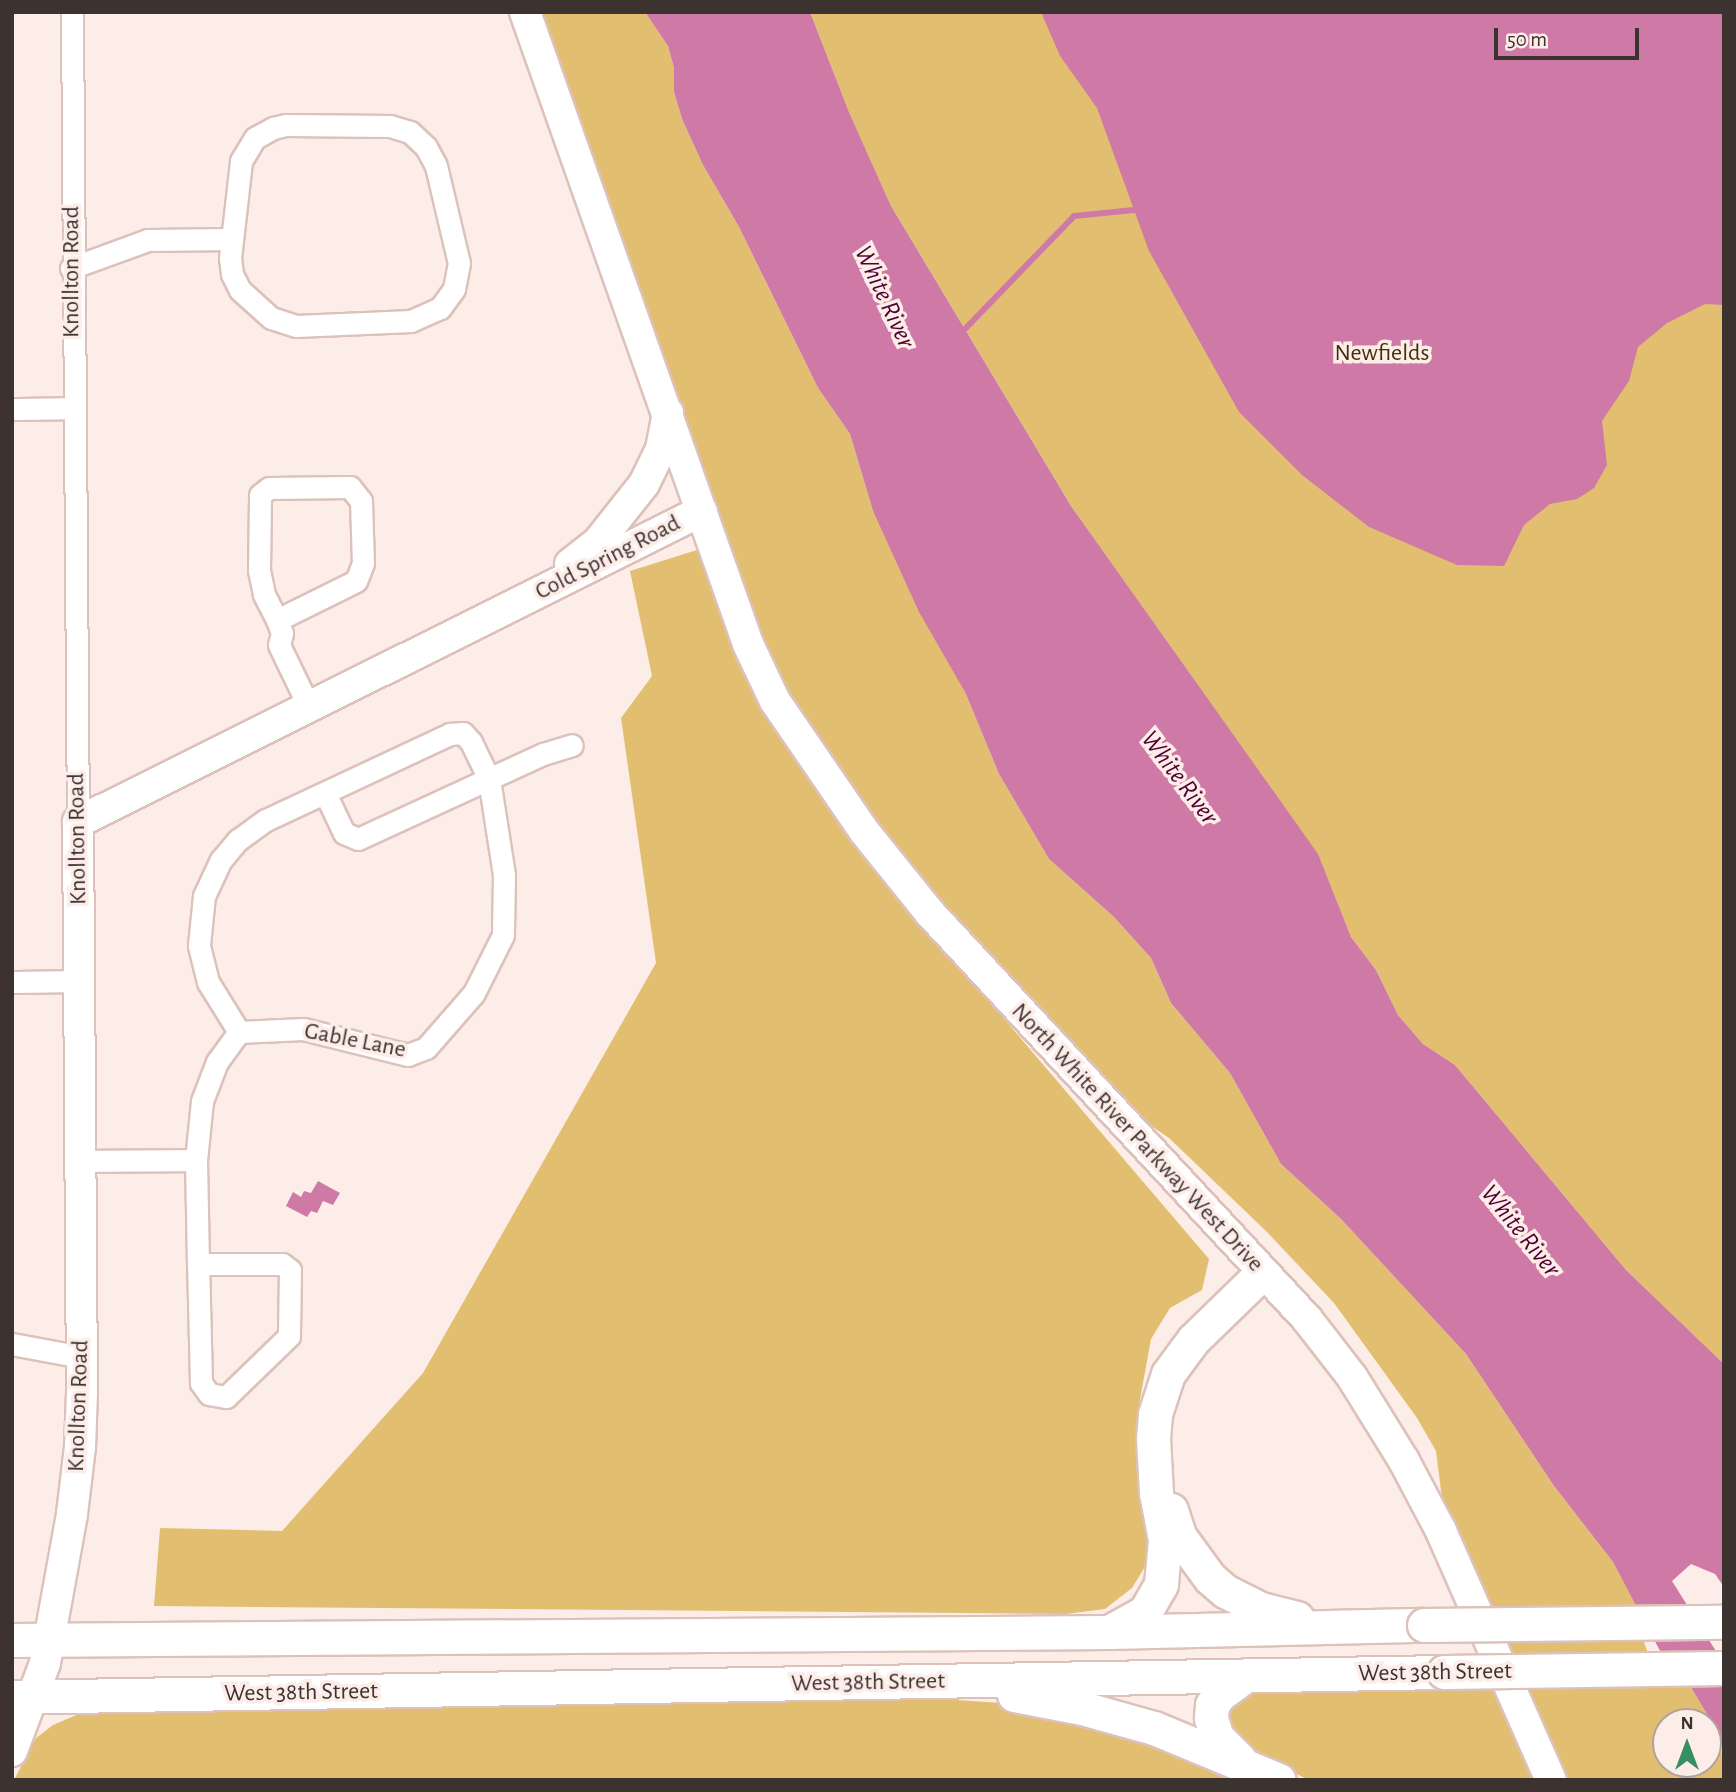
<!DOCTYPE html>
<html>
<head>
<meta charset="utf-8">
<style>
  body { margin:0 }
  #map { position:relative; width:1736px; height:1792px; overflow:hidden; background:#fdede8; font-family:"Alegreya Sans",sans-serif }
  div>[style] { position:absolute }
  .green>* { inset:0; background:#e2bf70 }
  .water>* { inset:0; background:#cf7aa6 }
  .stream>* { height:6px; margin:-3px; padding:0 3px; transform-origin:3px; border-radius:3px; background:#cf7aa6 }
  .roads { filter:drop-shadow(2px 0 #dcc2ba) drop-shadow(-2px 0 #dcc2ba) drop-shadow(0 2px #dcc2ba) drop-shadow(0 -2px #dcc2ba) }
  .street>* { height:21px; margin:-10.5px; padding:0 10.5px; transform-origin:10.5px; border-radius:10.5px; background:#fff }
  .secondary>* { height:30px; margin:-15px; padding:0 15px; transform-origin:15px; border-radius:15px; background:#fff }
  .primary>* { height:33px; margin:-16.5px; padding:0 16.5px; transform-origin:16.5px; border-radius:16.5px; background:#fff }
  .bridges { filter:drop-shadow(2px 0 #dcc2ba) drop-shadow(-2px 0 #dcc2ba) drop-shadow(0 2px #dcc2ba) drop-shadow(0 -2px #dcc2ba) }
  .primary-bridge>* { height:33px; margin:-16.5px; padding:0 16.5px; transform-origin:16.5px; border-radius:16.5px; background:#fff }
  span { translate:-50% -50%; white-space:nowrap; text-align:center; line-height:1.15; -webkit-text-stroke:7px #fdede8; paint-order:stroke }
  .street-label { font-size:24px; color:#3c322f }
  .park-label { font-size:24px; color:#3f2f06 }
  .water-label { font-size:26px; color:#4f0033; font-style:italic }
  .frame { position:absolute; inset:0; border:14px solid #3c322f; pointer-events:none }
  .north { position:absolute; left:1652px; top:1708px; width:70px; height:70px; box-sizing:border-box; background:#fdede8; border:2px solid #b0a29e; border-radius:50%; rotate:0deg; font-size:19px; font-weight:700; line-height:28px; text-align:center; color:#3c322f }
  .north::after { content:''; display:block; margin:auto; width:24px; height:32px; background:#368e63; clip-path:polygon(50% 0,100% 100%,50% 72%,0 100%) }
  .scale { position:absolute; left:1494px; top:28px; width:145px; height:32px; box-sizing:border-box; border:4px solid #3c322f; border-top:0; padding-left:9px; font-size:21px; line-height:24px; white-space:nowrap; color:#3c322f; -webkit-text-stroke:5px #fdede8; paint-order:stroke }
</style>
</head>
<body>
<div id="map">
  <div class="green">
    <i style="clip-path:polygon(533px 12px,645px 12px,668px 46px,674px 68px,674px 92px,682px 119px,703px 165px,739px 227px,818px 388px,850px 434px,873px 511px,965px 692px,999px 774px,1049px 859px,1114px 917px,1151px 958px,1171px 1003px,1230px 1073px,1281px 1164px,1341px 1219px,1466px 1354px,1554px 1486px,1613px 1562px,1637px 1606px,1493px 1608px,1475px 1577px,1442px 1499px,1436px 1451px,1417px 1418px,1334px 1303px,1267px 1232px,1169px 1138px,1128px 1110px,911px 872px,774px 679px)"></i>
    <i style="clip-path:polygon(810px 12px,1724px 12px,1724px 1364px,1626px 1270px,1455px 1065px,1423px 1044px,1398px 1015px,1376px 970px,1351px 937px,1317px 854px,1071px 506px,891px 206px,849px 112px)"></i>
    <i style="clip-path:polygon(697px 550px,751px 689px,902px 899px,1209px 1259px,1202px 1290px,1170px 1308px,1151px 1339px,1139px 1405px,1152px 1539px,1149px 1560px,1132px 1588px,1105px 1609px,1066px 1614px,154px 1606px,160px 1528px,282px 1531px,423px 1373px,656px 963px,621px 718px,652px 676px,630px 571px)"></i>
    <i style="clip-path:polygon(1642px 1637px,1649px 1656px,1510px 1657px,1503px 1639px)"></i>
    <i style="clip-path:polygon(evenodd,1689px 1684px,1720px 1736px,1724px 1780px,1565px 1780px,1520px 1687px,1689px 1684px,1666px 1722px,1708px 1722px,1708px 1764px,1666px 1764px,1666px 1722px)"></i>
    <i style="clip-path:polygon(1495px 1689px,1532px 1780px,1309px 1780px,1234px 1744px,1224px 1723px,1229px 1703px,1243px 1693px,1258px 1690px)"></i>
    <i style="clip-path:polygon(789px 1696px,943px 1699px,1030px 1705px,1101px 1720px,1252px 1780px,14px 1780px,36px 1738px,53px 1725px,81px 1713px)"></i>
  </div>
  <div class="water">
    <i style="clip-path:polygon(645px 12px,810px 12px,849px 112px,891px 206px,1071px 506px,1318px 854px,1351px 937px,1376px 970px,1398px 1015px,1423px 1044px,1455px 1065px,1626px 1270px,1724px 1364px,1724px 1587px,1715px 1574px,1691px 1564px,1672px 1581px,1724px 1664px,1724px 1757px,1720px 1736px,1689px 1684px,1659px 1649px,1613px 1562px,1554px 1486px,1466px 1354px,1341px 1219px,1281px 1164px,1230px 1073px,1171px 1003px,1151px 958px,1114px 917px,1049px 859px,999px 774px,965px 692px,919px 612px,873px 511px,850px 434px,818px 388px,739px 227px,703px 165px,682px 119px,674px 92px,674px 68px,668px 46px)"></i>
    <i style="clip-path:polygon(1041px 12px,1724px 12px,1724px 305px,1705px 304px,1667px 323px,1638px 347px,1629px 381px,1602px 421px,1607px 465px,1594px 488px,1577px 499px,1550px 504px,1524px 525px,1504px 566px,1457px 565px,1369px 527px,1302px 475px,1239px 412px,1149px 251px,1097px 108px,1060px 56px)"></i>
    <i style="clip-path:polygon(318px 1181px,340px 1193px,333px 1205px,323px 1201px,317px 1213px,311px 1211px,307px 1217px,286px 1206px,293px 1192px,301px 1197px,304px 1191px,311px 1193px)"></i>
  </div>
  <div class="stream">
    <i style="left:965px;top:329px;width:157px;rotate:-46deg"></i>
    <i style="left:1074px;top:216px;width:60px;rotate:-5.7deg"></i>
  </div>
  <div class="roads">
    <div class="street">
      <i style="left:72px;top:12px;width:810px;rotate:89.58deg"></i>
      <i style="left:286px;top:125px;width:104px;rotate:0.6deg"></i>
      <i style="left:390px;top:126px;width:21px;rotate:17deg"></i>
      <i style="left:410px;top:132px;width:22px;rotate:43deg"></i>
      <i style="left:426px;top:147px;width:21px;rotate:62deg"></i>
      <i style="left:436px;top:166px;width:100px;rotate:76.7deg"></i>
      <i style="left:459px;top:263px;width:26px;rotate:101deg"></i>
      <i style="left:454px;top:289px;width:24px;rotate:126deg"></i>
      <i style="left:440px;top:308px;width:32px;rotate:156deg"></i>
      <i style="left:411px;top:321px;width:115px;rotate:177.5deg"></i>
      <i style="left:296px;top:326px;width:26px;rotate:-162deg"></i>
      <i style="left:271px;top:318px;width:42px;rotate:-137.9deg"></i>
      <i style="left:240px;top:290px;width:18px;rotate:-117deg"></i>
      <i style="left:232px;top:274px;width:16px;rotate:-97deg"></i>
      <i style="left:230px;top:258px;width:98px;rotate:-83.5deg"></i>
      <i style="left:241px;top:161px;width:27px;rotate:-59deg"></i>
      <i style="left:255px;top:138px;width:21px;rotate:-29deg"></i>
      <i style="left:273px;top:128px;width:13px;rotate:-13deg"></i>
      <i style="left:71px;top:268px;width:82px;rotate:-20deg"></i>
      <i style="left:148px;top:240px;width:83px;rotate:-0.7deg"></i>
      <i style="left:12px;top:409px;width:61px;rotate:-0.9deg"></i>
      <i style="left:350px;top:487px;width:18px;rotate:52deg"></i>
      <i style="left:361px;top:501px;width:62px;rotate:88.2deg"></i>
      <i style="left:363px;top:563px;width:19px;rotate:111deg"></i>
      <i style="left:356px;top:581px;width:88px;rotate:153.7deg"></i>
      <i style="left:277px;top:620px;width:29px;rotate:-117deg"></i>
      <i style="left:264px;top:594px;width:25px;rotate:-102deg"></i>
      <i style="left:259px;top:570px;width:75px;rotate:-89.2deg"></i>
      <i style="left:260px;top:495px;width:11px;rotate:-38deg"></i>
      <i style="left:269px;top:488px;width:81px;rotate:-0.7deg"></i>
      <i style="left:277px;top:620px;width:14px;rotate:69deg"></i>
      <i style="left:282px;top:633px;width:12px;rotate:104deg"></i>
      <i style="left:279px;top:645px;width:69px;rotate:64.2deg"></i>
      <i style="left:463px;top:733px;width:12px;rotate:48deg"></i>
      <i style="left:471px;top:742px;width:41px;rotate:64.1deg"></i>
      <i style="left:489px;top:779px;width:97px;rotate:81.1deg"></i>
      <i style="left:504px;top:875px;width:60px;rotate:91deg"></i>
      <i style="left:503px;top:935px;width:65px;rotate:116.6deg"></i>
      <i style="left:474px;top:993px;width:73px;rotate:131.1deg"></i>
      <i style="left:426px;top:1048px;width:19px;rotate:159deg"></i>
      <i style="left:408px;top:1055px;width:108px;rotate:-166.1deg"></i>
      <i style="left:303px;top:1029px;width:64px;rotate:177.3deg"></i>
      <i style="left:239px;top:1032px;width:59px;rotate:-121.8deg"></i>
      <i style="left:208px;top:982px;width:38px;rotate:-104deg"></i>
      <i style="left:199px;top:945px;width:49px;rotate:-84.2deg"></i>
      <i style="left:204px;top:896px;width:40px;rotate:-65deg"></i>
      <i style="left:221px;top:860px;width:26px;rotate:-50deg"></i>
      <i style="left:238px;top:840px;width:34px;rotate:-36deg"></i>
      <i style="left:266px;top:820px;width:203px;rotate:-25.1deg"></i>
      <i style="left:450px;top:734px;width:13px;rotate:-4deg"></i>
      <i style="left:325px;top:793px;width:44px;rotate:64.6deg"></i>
      <i style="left:344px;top:833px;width:15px;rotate:23deg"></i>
      <i style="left:358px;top:839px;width:204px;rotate:-24.7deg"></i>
      <i style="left:543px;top:754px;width:30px;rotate:-17deg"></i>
      <i style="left:12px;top:982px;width:67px;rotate:-0.9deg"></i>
      <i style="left:81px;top:1161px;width:115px;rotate:-0.5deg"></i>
      <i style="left:198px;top:1264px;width:84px"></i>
      <i style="left:282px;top:1264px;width:10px;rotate:37deg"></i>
      <i style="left:290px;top:1270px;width:66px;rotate:90.9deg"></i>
      <i style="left:289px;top:1336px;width:88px;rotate:135.9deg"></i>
      <i style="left:226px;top:1397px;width:17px;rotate:-170deg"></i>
      <i style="left:209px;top:1394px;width:14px;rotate:-126deg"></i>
      <i style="left:201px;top:1383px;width:119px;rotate:-91.4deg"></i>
      <i style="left:198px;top:1264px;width:104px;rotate:-91.1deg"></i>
      <i style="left:196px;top:1160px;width:59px;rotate:-84.2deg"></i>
      <i style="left:202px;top:1101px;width:42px;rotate:-69deg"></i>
      <i style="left:217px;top:1062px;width:37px;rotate:-54deg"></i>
      <i style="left:12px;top:1344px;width:71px;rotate:10.5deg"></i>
    </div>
    <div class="secondary">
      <i style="left:525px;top:12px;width:670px;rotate:70.56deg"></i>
      <i style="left:748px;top:644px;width:63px;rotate:64.7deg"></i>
      <i style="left:775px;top:701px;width:158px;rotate:55.6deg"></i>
      <i style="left:864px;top:831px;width:105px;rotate:51.2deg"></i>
      <i style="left:930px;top:913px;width:554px;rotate:47.12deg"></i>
      <i style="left:1307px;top:1319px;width:73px;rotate:52.2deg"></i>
      <i style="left:1352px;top:1377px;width:99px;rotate:58.2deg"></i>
      <i style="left:1404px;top:1461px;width:79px;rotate:62.1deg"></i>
      <i style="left:1441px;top:1531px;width:272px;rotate:66.2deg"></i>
      <i style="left:570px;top:564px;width:36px;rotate:-38deg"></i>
      <i style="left:598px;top:542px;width:74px;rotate:-51.6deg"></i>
      <i style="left:644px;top:484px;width:39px;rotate:-64deg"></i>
      <i style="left:661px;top:449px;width:37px;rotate:-79deg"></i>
      <i style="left:12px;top:1751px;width:94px;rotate:-69.4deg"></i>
      <i style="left:45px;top:1663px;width:151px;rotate:-79.7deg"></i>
      <i style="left:72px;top:1514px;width:67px;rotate:-83.2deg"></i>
      <i style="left:80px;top:1447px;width:55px;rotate:-87.9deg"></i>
      <i style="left:82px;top:1392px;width:570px;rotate:-90.4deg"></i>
      <i style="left:78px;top:822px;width:697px;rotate:-26.49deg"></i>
    </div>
    <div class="primary">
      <i style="left:1171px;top:1510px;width:28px;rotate:72deg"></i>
      <i style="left:1180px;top:1537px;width:51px;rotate:53.8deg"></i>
      <i style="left:1210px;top:1578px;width:20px;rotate:41deg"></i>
      <i style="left:1225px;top:1591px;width:40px;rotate:26.6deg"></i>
      <i style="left:1261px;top:1609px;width:37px;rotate:14deg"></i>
      <i style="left:1109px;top:1632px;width:41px;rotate:-29.1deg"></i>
      <i style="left:1145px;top:1612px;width:32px;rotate:-60deg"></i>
      <i style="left:1161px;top:1584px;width:44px;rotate:-84.8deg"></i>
      <i style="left:1165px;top:1540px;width:48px;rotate:-100.8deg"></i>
      <i style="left:1156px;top:1493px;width:55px;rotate:-93.1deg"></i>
      <i style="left:1153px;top:1438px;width:24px;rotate:-85deg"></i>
      <i style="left:1155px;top:1414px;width:42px;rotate:-72deg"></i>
      <i style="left:1168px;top:1374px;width:42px;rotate:-53.7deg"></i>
      <i style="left:1193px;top:1340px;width:96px;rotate:-44.2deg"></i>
      <i style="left:12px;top:1640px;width:1097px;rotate:-0.42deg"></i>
      <i style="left:1109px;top:1632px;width:315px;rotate:-1.3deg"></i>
      <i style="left:1014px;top:1695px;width:69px;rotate:10.8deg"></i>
      <i style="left:1082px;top:1708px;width:75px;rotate:15.5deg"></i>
      <i style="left:1154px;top:1728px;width:135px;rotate:22.6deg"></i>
      <i style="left:12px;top:1697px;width:1432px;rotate:-1deg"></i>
      <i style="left:1239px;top:1759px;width:31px;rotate:-135deg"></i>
      <i style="left:1217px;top:1737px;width:20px;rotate:-108deg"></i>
      <i style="left:1211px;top:1718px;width:13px;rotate:-86deg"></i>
      <i style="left:1212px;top:1705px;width:12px;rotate:-55deg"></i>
      <i style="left:1219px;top:1695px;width:34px;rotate:-36deg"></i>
    </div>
  </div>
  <div class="bridges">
    <div class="primary-bridge">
      <i style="left:1424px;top:1625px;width:300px;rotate:-0.6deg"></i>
      <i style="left:1444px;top:1672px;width:280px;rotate:-0.8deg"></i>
    </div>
  </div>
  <div class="street-label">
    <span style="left:72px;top:272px;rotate:-90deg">Knollton Road</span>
    <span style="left:608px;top:558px;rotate:-27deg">Cold Spring Road</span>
    <span style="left:78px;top:839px;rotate:-91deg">Knollton Road</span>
    <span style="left:355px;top:1041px;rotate:11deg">Gable Lane</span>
    <span style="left:1137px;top:1138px;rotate:47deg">North White River Parkway West Drive</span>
    <span style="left:79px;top:1406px;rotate:-88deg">Knollton Road</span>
    <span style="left:1435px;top:1673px;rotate:-1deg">West 38th Street</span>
    <span style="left:868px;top:1683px;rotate:-1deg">West 38th Street</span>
    <span style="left:301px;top:1693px;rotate:-1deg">West 38th Street</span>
  </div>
  <div class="park-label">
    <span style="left:1382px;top:354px">Newfields</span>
  </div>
  <div class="water-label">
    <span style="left:884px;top:297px;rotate:65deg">White River</span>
    <span style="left:1179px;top:778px;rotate:53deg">White River</span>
    <span style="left:1520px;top:1231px;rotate:51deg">White River</span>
  </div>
  <div class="frame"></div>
  <div class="north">N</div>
  <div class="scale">50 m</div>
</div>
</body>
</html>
